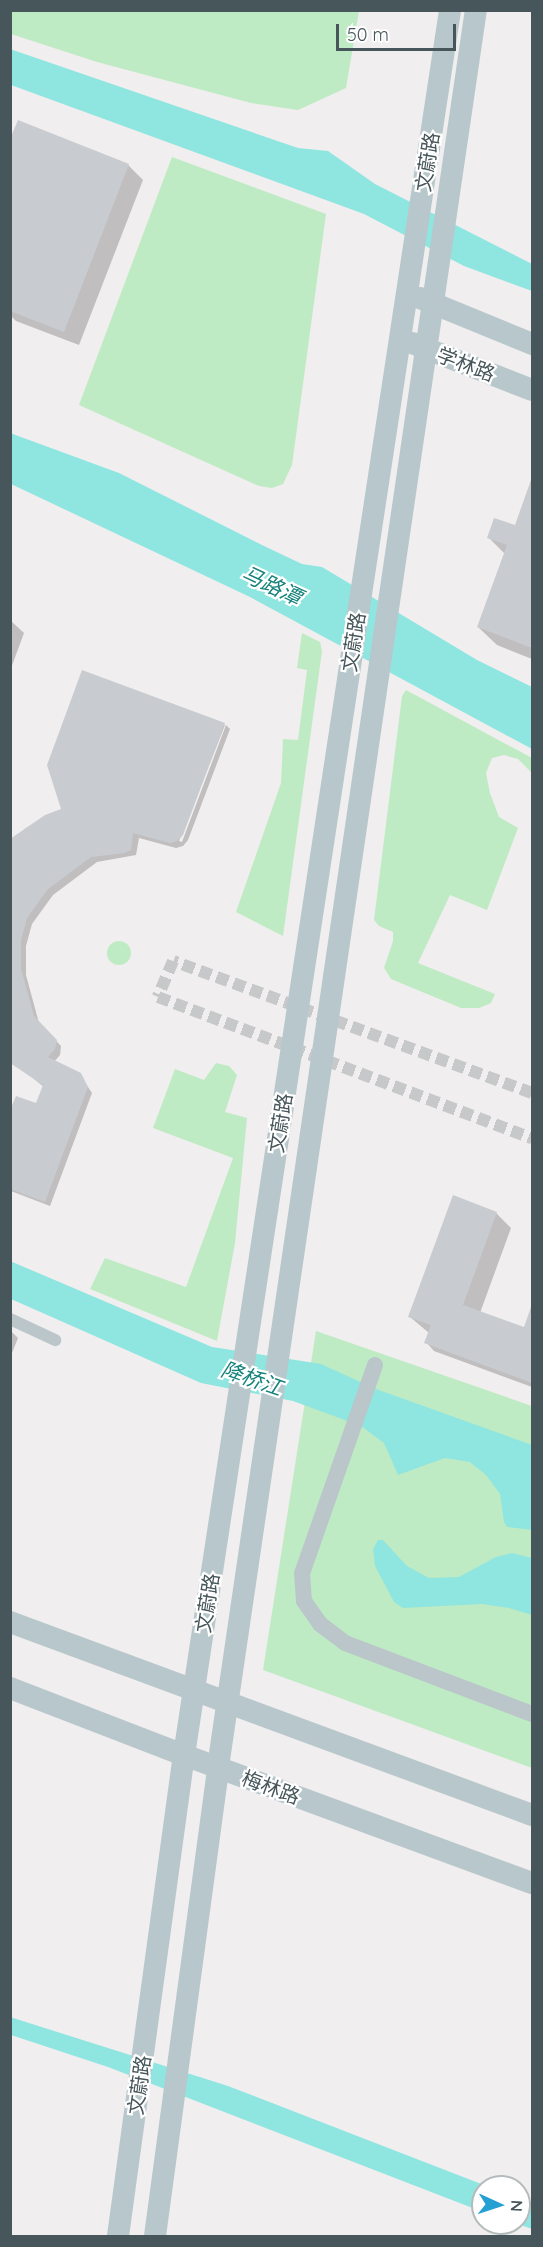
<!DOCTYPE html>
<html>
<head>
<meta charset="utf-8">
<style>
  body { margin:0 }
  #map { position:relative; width:543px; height:2247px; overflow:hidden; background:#f0eeee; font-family:Quicksand,"Noto Sans SC",sans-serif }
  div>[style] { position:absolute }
  .green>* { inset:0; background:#bfebc4 }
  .round { border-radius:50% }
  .water>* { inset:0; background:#8fe5e0 }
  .shadow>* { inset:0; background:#0003 }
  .building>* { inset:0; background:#c8ccd0 }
  .pedestrian-tunnel>* { height:12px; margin-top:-6px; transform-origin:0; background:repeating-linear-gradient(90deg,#c6c8c9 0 12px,transparent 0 18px) }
  .pedestrian>* { height:12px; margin:-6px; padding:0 6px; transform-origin:6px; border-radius:6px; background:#bac6ca }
  .minor>* { height:16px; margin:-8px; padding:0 8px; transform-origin:8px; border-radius:8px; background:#bac6ca }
  .secondary>* { height:22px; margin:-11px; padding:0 11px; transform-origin:11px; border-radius:11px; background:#b8c7cb }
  span { translate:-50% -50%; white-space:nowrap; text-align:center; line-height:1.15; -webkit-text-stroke:4.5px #fff; paint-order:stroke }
  .street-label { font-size:20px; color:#47565a }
  .water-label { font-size:21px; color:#15827b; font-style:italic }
  .frame { position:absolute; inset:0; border:12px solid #47565a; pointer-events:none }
  .north { position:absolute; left:471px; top:2175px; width:60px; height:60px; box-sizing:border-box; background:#fff; border:2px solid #b5bbbd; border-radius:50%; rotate:93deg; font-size:16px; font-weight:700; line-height:24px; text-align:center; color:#47565a }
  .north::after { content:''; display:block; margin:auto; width:21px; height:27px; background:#25a0d3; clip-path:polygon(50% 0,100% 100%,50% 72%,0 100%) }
  .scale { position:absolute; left:336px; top:24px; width:120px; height:27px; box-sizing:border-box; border:3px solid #47565a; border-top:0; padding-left:8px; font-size:18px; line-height:21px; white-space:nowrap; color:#47565a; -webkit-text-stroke:4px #fff; paint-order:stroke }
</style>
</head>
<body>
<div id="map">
  <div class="green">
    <i style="clip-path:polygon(11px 10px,359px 10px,359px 11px,346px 88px,298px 110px,251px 103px,97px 62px,11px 34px)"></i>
    <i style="clip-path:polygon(172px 157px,326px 214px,292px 465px,283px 484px,272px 488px,259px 486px,79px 405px)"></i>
    <i style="clip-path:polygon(302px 633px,320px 642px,322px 651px,283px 936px,236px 912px,281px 783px,283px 739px,298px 740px,307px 670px,297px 668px)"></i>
    <i style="clip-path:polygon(406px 690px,532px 758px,532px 773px,518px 759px,504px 755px,492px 758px,486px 773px,490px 793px,499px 817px,518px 828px,487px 910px,450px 895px,418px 963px,495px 994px,491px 1003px,479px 1008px,461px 1008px,391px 979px,384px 968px,393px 941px,393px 932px,379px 926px,374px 920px,402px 696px)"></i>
    <i class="round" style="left:107px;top:941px;width:24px;height:24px"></i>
    <i style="clip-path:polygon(216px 1063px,229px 1066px,237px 1075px,225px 1112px,247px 1118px,235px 1243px,217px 1341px,90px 1289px,105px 1258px,186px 1287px,233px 1158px,153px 1128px,175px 1069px,204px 1080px)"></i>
    <i style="clip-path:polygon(316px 1331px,532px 1406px,532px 1768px,263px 1670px)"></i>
  </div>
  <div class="water">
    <i style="clip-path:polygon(10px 49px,298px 148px,328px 151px,375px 184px,532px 264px,532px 291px,464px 266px,364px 214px,11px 85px)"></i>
    <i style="clip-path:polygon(10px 433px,119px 473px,264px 546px,302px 564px,322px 567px,477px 660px,532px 687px,532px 749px,250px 597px,11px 484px)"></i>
    <i style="clip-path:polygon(10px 1261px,212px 1347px,321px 1364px,376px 1389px,532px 1445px,532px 1530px,507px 1527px,504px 1522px,500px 1494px,486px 1475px,470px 1462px,445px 1458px,398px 1475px,384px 1443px,361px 1426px,293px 1401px,201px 1383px,11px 1299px)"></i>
    <i style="clip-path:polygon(378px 1540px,383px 1540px,407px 1566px,429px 1578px,459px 1577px,496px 1557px,512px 1553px,532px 1558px,532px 1615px,509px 1608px,482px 1604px,403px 1608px,394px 1602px,375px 1566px,373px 1549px)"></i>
    <i style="clip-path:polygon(10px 2017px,228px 2086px,489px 2187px,483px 2187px,483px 2212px,108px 2067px,11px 2035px)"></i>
    <i style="clip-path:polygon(519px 2197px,532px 2202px,532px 2229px,515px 2223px,519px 2223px)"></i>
  </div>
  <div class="shadow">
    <i style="clip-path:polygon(10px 143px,128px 165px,143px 180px,79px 345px,16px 321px,10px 315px)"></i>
    <i style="clip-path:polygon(532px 481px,532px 659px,497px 645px,478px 627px,505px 554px,489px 538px,515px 527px)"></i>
    <i style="clip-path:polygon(10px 620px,24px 633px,10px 671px)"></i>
    <i style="clip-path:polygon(83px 672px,225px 725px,179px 841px,182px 842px,226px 725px,230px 729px,188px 840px,183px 846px,176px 848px,139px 838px,136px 855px,97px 862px,53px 895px,32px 924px,26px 946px,26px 975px,39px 1023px,61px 1046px,60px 1055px,54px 1062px,80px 1075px,92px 1093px,50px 1206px,11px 1191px,10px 1114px,17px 1098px,37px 1105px,44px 1087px,10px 1060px,10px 842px,26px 828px,63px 809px,48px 765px)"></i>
    <i style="clip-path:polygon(496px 1213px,511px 1228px,480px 1313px,524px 1330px,532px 1308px,532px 1387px,434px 1351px,426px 1342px,429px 1333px,410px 1317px)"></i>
    <i style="clip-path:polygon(10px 1330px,18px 1338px,10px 1358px)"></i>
  </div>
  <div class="building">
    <i style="clip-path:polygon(18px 120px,129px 164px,64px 332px,10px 311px,10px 139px)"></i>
    <i style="clip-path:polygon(532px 477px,532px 648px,477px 627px,507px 545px,487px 538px,494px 518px,515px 525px)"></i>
    <i style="clip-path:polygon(82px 670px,225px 723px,183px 835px,177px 841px,170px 843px,133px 833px,131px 850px,125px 853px,91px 857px,48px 889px,27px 918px,21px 940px,21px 969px,34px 1016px,57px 1040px,55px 1049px,48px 1057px,81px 1073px,88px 1087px,45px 1202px,10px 1189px,10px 1110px,16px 1096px,36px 1103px,43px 1085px,10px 1063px,10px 839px,45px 815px,61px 809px,47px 765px)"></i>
    <i style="clip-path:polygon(453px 1195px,497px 1212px,463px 1305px,524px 1327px,532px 1304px,532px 1383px,424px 1343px,431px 1325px,408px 1317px)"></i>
  </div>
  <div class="pedestrian-tunnel">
    <i style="left:532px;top:1093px;width:382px;rotate:-159.8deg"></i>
    <i style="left:173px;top:961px;width:39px;rotate:113deg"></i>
    <i style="left:158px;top:997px;width:400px;rotate:20.7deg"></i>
  </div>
  <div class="pedestrian">
    <i style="left:10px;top:1319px;width:50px;rotate:25deg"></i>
  </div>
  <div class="minor">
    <i style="left:375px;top:1365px;width:220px;rotate:109.3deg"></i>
    <i style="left:302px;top:1573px;width:28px;rotate:86deg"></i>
    <i style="left:304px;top:1601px;width:28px;rotate:55deg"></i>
    <i style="left:320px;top:1624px;width:31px;rotate:37deg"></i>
    <i style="left:345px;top:1643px;width:200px;rotate:20.8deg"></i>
  </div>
  <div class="secondary">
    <i style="left:420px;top:298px;width:121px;rotate:22.3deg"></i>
    <i style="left:412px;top:343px;width:129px;rotate:21.4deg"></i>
    <i style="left:10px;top:1622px;width:557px;rotate:20.29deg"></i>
    <i style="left:10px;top:1688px;width:186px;rotate:21.1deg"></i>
    <i style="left:184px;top:1755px;width:371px;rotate:20.2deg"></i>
    <i style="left:118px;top:2236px;width:486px;rotate:-82.2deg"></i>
    <i style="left:184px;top:1755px;width:1765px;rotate:-81.33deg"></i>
    <i style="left:155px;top:2236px;width:473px;rotate:-82.3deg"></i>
    <i style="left:218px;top:1767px;width:1776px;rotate:-81.65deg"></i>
  </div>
  <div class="street-label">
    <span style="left:427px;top:162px;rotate:-81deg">文蔚路</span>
    <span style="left:466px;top:364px;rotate:21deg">学林路</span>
    <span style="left:353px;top:642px;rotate:-81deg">文蔚路</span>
    <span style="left:280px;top:1123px;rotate:-81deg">文蔚路</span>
    <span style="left:207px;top:1603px;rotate:-81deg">文蔚路</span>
    <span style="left:271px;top:1787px;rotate:20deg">梅林路</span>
    <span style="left:139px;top:2085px;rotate:-82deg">文蔚路</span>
  </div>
  <div class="water-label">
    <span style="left:272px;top:585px;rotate:25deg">马路潭</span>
    <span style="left:252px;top:1378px;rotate:19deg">降桥江</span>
  </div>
  <div class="frame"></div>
  <div class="north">N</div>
  <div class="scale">50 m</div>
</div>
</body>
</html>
